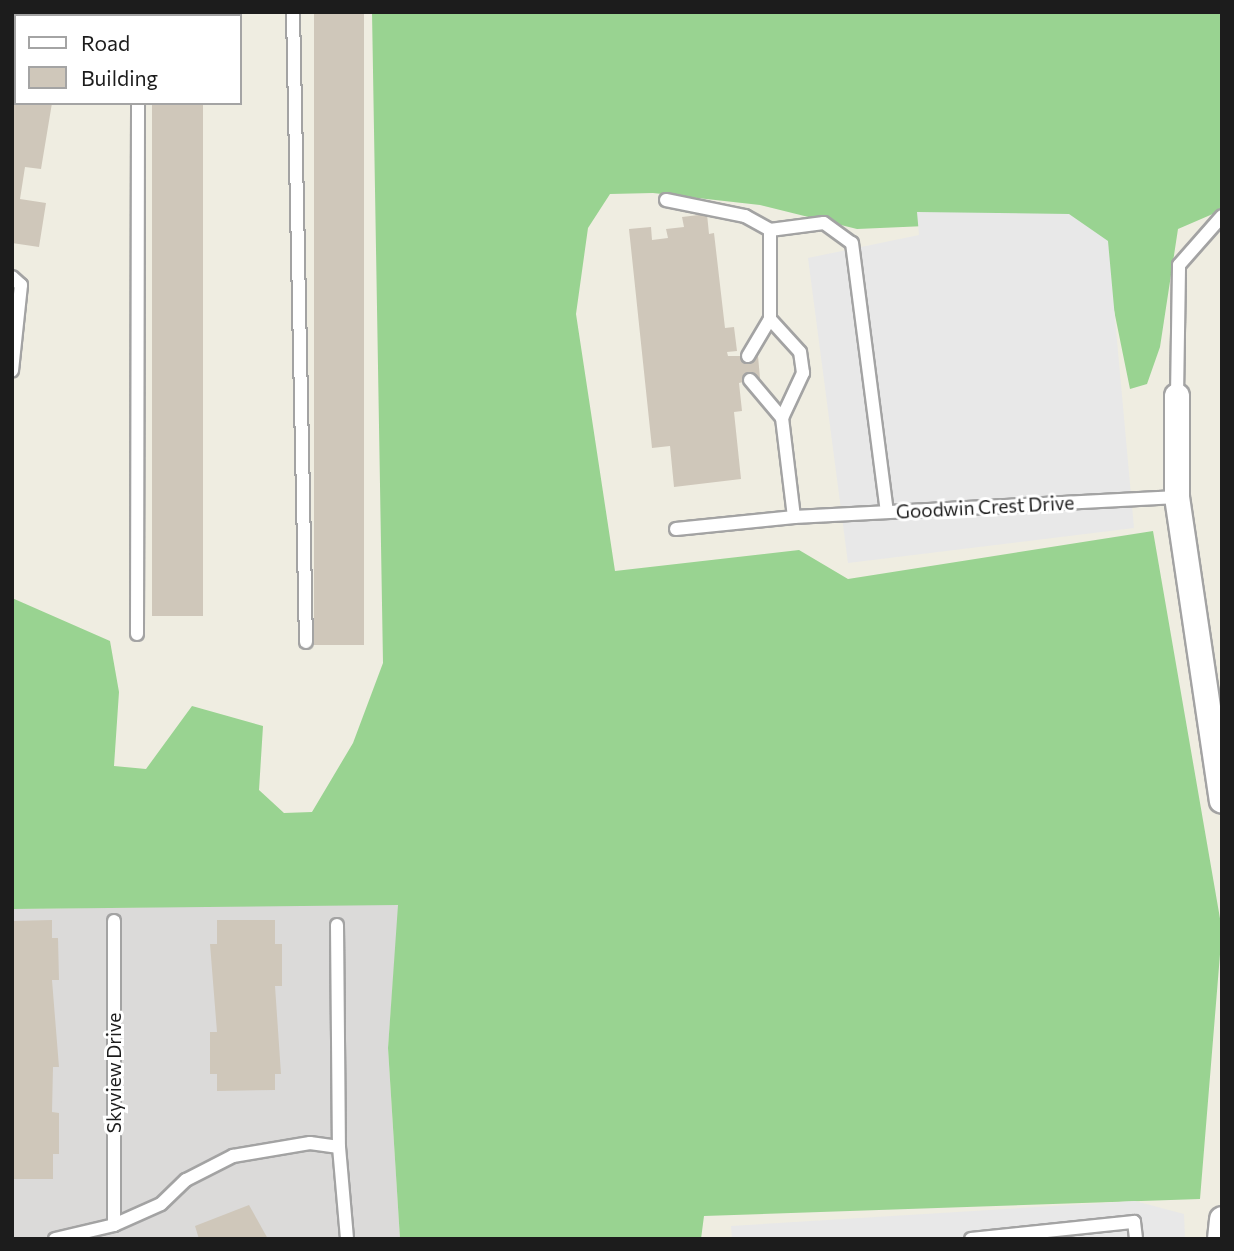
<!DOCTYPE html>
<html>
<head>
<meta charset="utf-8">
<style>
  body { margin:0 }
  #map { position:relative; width:1234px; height:1251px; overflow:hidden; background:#efede1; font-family:Commissioner,sans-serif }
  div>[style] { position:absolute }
  .residential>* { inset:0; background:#dbdad9 }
  .forest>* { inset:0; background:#99d391 }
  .parking>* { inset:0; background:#e8e8e8 }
  .building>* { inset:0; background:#cfc7ba; transform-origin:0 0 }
  .roads { filter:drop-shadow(2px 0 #a3a3a3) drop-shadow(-2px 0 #a3a3a3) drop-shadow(0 2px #a3a3a3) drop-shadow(0 -2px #a3a3a3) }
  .service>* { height:12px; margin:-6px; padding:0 6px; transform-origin:6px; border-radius:6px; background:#fff }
  .minor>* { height:24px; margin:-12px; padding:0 12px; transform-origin:12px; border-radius:12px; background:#fff }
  span { translate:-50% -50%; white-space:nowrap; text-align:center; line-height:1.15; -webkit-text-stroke:6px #fff; paint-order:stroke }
  .street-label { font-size:19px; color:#1c1c1c }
  .frame { position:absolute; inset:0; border:14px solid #1c1c1c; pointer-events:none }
  .legend { position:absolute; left:14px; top:14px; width:228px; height:91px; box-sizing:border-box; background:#fff; border:2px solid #a4a4a4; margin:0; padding:9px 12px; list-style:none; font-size:21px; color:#1c1c1c }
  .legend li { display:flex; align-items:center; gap:14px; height:35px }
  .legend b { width:35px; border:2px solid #a4a4a4 }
</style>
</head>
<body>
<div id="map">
  <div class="residential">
    <i style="clip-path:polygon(399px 904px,388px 1048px,400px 1239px,12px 1239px,12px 909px)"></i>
  </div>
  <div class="forest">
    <i style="clip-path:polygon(372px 12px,1222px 12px,1222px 210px,1178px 229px,1160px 347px,1147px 384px,1130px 389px,1102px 251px,1065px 220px,857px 229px,760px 205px,653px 193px,610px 194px,588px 228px,576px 314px,615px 571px,799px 550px,848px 579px,1153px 531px,1222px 930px,1200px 1199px,704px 1216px,701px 1239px,400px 1239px,388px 1048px,398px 905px,12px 909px,12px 598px,110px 641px,119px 692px,114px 766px,146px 769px,192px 706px,263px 726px,259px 790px,284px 813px,312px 812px,353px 743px,383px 663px)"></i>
  </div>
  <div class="parking">
    <i style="clip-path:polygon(917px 212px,1069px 214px,1108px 241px,1134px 528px,848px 563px,808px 258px,919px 235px)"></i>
    <i style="clip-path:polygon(1135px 1201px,1184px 1214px,1185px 1239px,732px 1239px,731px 1226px)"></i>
  </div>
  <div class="building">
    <i style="clip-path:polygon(23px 12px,62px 12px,22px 16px)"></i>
    <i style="left:153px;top:12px;width:50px;height:4px"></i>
    <i style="left:314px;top:12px;width:50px;height:633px"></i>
    <i style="clip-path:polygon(14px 61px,16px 103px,52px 103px,41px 169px,25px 167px,20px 199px,46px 203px,39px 247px,12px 243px)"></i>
    <i style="left:152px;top:103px;width:51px;height:513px"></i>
    <i style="clip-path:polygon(707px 214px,709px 234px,714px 233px,725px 328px,734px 327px,737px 351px,727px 352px,728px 356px,758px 356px,760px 378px,739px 383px,742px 411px,734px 412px,741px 479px,674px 487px,670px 446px,652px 448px,629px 229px,651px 227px,652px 240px,668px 238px,666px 229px,684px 227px,682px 217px)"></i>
    <i style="clip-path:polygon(52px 920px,52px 938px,58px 938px,59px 980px,52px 980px,59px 1067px,53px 1067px,52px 1112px,59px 1113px,59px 1154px,53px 1154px,53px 1179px,12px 1179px,12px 921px)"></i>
    <i style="clip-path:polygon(217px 920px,275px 920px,275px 944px,282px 944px,282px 986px,275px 986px,281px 1074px,275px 1074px,275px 1090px,217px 1091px,217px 1074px,210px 1074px,210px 1032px,217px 1032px,210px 944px,217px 944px)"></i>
    <i style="clip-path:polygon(249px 1205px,268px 1239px,199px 1239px,195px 1226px)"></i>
  </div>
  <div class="roads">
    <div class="service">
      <i style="left:293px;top:12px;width:630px;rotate:88.82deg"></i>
      <i style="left:138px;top:16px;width:4px;rotate:-90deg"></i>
      <i style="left:666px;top:200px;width:81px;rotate:11.4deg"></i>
      <i style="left:745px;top:216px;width:29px;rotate:29deg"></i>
      <i style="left:12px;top:277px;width:12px;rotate:42deg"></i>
      <i style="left:21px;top:285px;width:86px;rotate:96deg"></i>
      <i style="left:748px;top:356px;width:43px;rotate:-59.3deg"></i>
      <i style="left:750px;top:380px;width:50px;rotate:49.9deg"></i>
      <i style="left:1177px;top:396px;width:131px;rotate:-89.1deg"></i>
      <i style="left:1179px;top:265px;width:65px;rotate:-48.7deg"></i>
      <i style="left:794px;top:517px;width:384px;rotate:-3deg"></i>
      <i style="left:676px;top:529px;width:119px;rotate:-5.8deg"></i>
      <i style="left:794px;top:517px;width:100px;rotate:-96.9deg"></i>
      <i style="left:782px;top:418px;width:50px;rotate:-65deg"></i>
      <i style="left:803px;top:373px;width:21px;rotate:-98deg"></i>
      <i style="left:800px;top:352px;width:45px;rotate:-132.3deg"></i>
      <i style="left:770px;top:319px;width:89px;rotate:-90deg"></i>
      <i style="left:770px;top:230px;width:54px;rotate:-7.4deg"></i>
      <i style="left:824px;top:223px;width:34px;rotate:36deg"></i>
      <i style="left:852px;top:243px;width:271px;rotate:82.6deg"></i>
      <i style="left:137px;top:634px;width:531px;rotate:-89.89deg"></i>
      <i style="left:337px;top:925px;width:222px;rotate:89.5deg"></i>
      <i style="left:339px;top:1147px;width:92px;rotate:85deg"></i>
      <i style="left:114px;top:1225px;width:304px;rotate:-90deg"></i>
      <i style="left:55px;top:1239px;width:61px;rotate:-13.3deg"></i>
      <i style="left:114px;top:1225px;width:51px;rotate:-24.1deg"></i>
      <i style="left:161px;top:1204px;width:35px;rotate:-44deg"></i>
      <i style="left:186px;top:1180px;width:53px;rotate:-27.1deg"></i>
      <i style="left:233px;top:1156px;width:78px;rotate:-9.6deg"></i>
      <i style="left:310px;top:1143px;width:29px;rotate:8deg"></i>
      <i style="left:971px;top:1239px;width:164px;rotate:-6deg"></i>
      <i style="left:1134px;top:1222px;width:17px;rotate:83deg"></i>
    </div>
    <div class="minor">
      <i style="left:1177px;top:396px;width:101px;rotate:90deg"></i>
      <i style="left:1177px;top:497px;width:307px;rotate:81.6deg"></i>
      <i style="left:1220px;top:1239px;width:20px;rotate:-84deg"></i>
    </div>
  </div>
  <div class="street-label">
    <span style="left:985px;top:507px;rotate:-3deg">Goodwin Crest Drive</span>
    <span style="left:114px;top:1073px;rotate:-90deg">Skyview Drive</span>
  </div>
  <div class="frame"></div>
  <ul class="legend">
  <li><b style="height:9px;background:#fff"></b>Road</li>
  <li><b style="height:19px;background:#cfc7ba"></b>Building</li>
  </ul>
</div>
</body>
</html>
